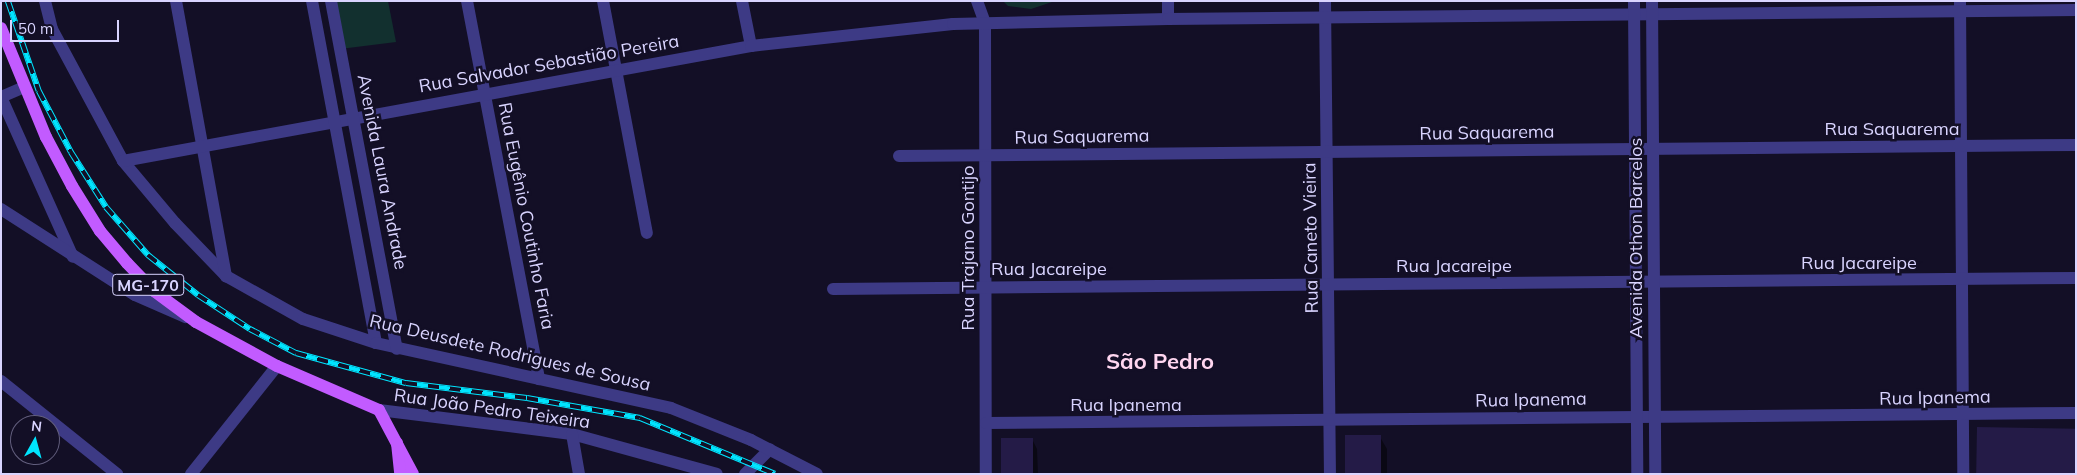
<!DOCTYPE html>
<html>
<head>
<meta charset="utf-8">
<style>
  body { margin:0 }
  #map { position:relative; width:2077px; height:475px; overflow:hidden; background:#130f26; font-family:Mulish,sans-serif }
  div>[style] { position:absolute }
  .green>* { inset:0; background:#12302f }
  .shadow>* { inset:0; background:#0007 }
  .building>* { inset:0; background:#241b47; transform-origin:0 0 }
  .minor>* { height:12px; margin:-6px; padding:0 6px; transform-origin:6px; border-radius:6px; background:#3d3a85 }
  .tertiary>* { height:12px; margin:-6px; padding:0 6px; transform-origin:6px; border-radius:6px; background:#3d3a85 }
  .primary>* { height:12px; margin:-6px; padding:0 6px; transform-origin:6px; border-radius:6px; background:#c25bff }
  .rail>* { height:5.5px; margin-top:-2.75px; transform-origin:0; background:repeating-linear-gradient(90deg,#130f26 0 11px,#00e5ff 0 22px); box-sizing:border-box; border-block:1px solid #00e5ff }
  span { translate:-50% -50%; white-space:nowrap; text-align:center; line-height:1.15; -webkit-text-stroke:5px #130f26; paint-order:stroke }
  .shield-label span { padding:1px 4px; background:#130f26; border:1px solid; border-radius:4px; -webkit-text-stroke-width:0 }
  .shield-label { font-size:16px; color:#d9d4ff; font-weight:700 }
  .street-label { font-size:18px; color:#d9d4ff }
  .district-label { font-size:22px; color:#ffd6f0; font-weight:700 }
  .frame { position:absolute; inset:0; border:2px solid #d9d4ff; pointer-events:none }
  .north { position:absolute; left:10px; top:415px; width:50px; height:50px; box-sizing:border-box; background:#130f26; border:1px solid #625e7d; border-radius:50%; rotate:7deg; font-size:14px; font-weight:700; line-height:20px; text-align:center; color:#d9d4ff }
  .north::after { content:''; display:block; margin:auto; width:18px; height:22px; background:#00e5ff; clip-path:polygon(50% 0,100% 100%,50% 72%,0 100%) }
  .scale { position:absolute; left:10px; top:20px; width:109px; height:22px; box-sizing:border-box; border:2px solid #d9d4ff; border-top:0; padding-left:6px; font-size:15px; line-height:18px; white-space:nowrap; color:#d9d4ff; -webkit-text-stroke:4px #130f26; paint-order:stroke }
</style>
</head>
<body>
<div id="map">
  <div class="green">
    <i style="clip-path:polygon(331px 1px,388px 1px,396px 42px,340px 49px)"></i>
    <i style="clip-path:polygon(1003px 1px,1055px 1px,1031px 9px,1008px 6px)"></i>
  </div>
  <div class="shadow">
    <i style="clip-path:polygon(1380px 437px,1387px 449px,1387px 474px,1346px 474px)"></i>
    <i style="clip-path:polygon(1032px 439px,1037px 449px,1038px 474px,1003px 474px)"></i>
  </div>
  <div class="building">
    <i style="left:1977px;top:427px;width:99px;height:47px;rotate:1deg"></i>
    <i style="left:1345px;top:435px;width:36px;height:39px"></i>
    <i style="left:1001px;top:438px;width:32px;height:36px"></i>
  </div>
  <div class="minor">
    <i style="left:45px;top:1px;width:29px;rotate:76deg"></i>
    <i style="left:52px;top:29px;width:150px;rotate:61.7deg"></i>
    <i style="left:123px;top:161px;width:81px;rotate:50deg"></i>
    <i style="left:175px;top:223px;width:74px;rotate:46.1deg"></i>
    <i style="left:226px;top:276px;width:88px;rotate:29.2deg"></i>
    <i style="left:303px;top:319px;width:77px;rotate:18.2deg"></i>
    <i style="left:176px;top:1px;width:280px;rotate:79.7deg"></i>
    <i style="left:467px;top:1px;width:385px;rotate:79.2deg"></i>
    <i style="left:603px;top:1px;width:236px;rotate:79.3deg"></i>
    <i style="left:742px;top:1px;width:46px;rotate:78.7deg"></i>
    <i style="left:977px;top:1px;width:23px;rotate:70deg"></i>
    <i style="left:985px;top:23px;width:451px;rotate:89.9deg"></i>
    <i style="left:1168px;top:1px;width:18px;rotate:90deg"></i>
    <i style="left:1325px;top:1px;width:473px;rotate:89.4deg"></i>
    <i style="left:1960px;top:1px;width:473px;rotate:89.6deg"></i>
    <i style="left:1px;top:97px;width:175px;rotate:65.8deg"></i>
    <i style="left:1px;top:97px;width:26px;rotate:-23deg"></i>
    <i style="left:899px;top:156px;width:1177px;rotate:-0.54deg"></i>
    <i style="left:123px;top:161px;width:638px;rotate:-10.38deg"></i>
    <i style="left:751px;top:46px;width:203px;rotate:-6.2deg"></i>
    <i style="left:953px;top:24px;width:215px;rotate:-1.3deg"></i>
    <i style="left:1168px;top:19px;width:908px;rotate:-0.57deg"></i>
    <i style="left:1px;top:209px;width:159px;rotate:32.7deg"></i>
    <i style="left:135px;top:295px;width:55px;rotate:23.7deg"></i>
    <i style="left:833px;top:289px;width:1243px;rotate:-0.51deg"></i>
    <i style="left:1px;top:381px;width:149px;rotate:38.7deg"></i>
    <i style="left:379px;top:410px;width:194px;rotate:7.1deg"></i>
    <i style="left:572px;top:434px;width:150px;rotate:15.4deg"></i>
    <i style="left:986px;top:423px;width:1090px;rotate:-0.53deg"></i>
    <i style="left:572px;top:434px;width:41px;rotate:80.1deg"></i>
    <i style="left:191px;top:474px;width:138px;rotate:-51.5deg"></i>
    <i style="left:745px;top:474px;width:35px;rotate:-45deg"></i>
  </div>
  <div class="tertiary">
    <i style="left:312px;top:1px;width:348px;rotate:79.4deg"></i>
    <i style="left:376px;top:343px;width:302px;rotate:12.4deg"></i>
    <i style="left:671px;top:408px;width:86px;rotate:21.8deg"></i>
    <i style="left:751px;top:440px;width:74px;rotate:27.3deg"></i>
    <i style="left:331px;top:1px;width:354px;rotate:79.3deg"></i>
    <i style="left:1634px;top:1px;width:473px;rotate:89.6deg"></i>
    <i style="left:1652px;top:1px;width:473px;rotate:89.6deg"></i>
  </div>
  <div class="primary">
    <i style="left:1px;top:28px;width:118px;rotate:67.6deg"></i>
    <i style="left:46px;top:137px;width:55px;rotate:62deg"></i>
    <i style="left:72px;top:186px;width:53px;rotate:58.1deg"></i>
    <i style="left:100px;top:231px;width:42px;rotate:49.8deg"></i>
    <i style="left:127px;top:263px;width:39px;rotate:46deg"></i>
    <i style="left:154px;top:291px;width:52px;rotate:36.4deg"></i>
    <i style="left:196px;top:322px;width:92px;rotate:28.5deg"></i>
    <i style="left:277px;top:366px;width:111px;rotate:23.3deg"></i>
    <i style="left:379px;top:410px;width:72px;rotate:62deg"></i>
    <i style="left:397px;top:443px;width:31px;rotate:84deg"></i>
  </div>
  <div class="rail">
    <i style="left:8px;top:1px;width:95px;rotate:71deg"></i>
    <i style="left:39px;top:91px;width:69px;rotate:62.3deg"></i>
    <i style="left:71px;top:152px;width:65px;rotate:57.5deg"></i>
    <i style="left:106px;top:207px;width:64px;rotate:48.8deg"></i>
    <i style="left:148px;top:255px;width:64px;rotate:38.7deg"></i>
    <i style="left:198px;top:295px;width:62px;rotate:33.2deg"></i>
    <i style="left:250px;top:329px;width:52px;rotate:27.6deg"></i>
    <i style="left:296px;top:353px;width:114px;rotate:15.3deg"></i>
    <i style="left:406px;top:383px;width:122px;rotate:7.1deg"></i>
    <i style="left:527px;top:398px;width:115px;rotate:10deg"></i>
    <i style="left:640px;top:418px;width:146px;rotate:22.5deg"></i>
  </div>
  <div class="shield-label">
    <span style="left:148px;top:285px">MG-170</span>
  </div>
  <div class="street-label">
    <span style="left:549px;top:64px;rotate:-10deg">Rua Salvador Sebastião Pereira</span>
    <span style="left:1892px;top:129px">Rua Saquarema</span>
    <span style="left:1487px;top:133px;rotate:-1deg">Rua Saquarema</span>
    <span style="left:1082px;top:137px;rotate:-1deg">Rua Saquarema</span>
    <span style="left:382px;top:172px;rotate:79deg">Avenida Laura Andrade</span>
    <span style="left:526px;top:216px;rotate:79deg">Rua Eugênio Coutinho Faria</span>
    <span style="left:1311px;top:238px;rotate:-91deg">Rua Caneto Vieira</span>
    <span style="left:1636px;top:238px;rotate:-90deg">Avenida Othon Barcelos</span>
    <span style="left:968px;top:248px;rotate:-90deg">Rua Trajano Gontijo</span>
    <span style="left:1859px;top:263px">Rua Jacareipe</span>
    <span style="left:1454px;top:266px">Rua Jacareipe</span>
    <span style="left:1049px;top:269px">Rua Jacareipe</span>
    <span style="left:510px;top:353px;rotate:13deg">Rua Deusdete Rodrigues de Sousa</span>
    <span style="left:1935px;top:398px;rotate:-1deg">Rua Ipanema</span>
    <span style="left:1531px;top:400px;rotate:-1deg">Rua Ipanema</span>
    <span style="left:1126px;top:405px">Rua Ipanema</span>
    <span style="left:492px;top:409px;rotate:8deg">Rua João Pedro Teixeira</span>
  </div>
  <div class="district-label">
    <span style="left:1160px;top:362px">São Pedro</span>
  </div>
  <div class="frame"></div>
  <div class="north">N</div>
  <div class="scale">50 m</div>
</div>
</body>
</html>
